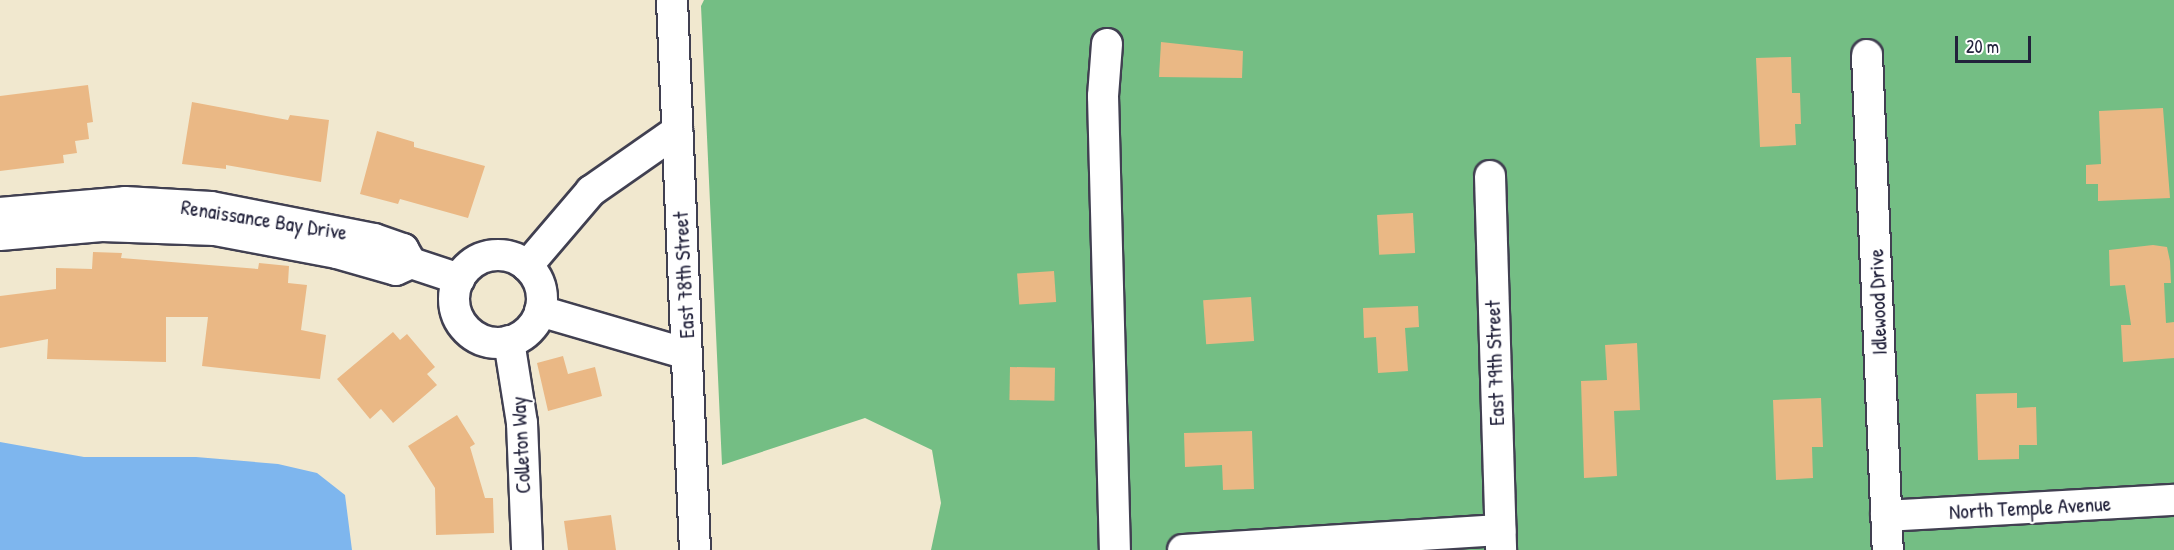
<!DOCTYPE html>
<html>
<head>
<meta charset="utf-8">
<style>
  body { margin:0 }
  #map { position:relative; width:2174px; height:550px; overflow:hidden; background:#f1e8cf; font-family:"Patrick Hand",sans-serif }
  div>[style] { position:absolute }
  .forest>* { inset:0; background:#74be84 }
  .water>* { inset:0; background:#7eb6ee }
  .building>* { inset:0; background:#eab885; transform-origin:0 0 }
  .roads { filter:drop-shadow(2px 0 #414051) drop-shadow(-2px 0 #414051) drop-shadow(0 2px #414051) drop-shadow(0 -2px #414051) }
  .street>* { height:30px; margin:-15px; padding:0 15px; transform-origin:15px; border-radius:15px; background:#fff }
  .street>.ring { margin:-15px; padding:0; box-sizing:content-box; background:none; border:30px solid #fff; border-radius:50% }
  span { translate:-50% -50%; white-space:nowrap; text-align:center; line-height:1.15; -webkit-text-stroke:4.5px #fff; paint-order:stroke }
  .street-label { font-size:21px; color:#22223b }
  .scale { position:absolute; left:1955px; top:36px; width:76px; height:27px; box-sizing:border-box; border:3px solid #22223b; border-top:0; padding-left:8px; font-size:18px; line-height:21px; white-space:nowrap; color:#22223b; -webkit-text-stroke:4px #fff; paint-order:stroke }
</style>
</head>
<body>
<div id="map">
  <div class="forest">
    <i style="clip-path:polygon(704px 0,2174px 0,2174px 550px,931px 550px,941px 503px,932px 450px,865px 418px,722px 465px,701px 6px)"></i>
  </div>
  <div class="water">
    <i style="clip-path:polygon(0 442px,84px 457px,196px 457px,278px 464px,317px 473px,345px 495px,352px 550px,0 550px)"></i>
  </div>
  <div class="building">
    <i style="clip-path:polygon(1161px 42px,1243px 51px,1242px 78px,1159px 77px)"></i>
    <i style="clip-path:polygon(1791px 57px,1792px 93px,1800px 93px,1801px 124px,1795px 124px,1796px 145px,1760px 147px,1756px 58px)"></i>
    <i style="clip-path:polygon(88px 85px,93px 122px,87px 123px,89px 139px,75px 141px,77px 153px,63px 155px,64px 163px,0 171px,0 96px)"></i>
    <i style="clip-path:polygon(192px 102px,288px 120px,290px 115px,329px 120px,321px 182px,226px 165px,226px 169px,182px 164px)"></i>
    <i style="clip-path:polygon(2163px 108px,2170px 198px,2098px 201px,2098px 184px,2086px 184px,2086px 165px,2101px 164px,2099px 111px)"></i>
    <i style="clip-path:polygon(377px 131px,414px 142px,414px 147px,485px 166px,468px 218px,400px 199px,398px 204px,360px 194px)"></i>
    <i style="left:1413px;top:213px;width:40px;height:36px;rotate:87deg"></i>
    <i style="clip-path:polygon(2153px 245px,2167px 247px,2170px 261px,2171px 283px,2164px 283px,2166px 323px,2174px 322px,2174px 358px,2123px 362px,2121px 325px,2131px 325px,2125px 285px,2110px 286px,2109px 250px)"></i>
    <i style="clip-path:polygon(93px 252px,122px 253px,121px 258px,258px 269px,259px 263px,289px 266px,288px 283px,307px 285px,301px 330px,326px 335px,320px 379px,202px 366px,208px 317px,166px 317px,166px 362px,47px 359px,48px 339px,0 348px,0 296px,56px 289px,56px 268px,92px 269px)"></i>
    <i style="left:1054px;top:271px;width:31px;height:37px;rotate:86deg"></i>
    <i style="left:1251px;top:297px;width:44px;height:48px;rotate:86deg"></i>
    <i style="clip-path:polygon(1418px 306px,1419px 327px,1405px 328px,1408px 371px,1378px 373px,1376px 337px,1364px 338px,1363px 308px)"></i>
    <i style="clip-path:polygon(393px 332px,400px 340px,407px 334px,435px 367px,427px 374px,437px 385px,393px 423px,381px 409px,370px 419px,337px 379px)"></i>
    <i style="clip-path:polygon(1637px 343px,1640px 410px,1614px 411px,1617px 476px,1584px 478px,1581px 381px,1607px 380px,1605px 345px)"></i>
    <i style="clip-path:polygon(563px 356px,568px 374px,595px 367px,602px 396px,548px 411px,537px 363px)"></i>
    <i style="left:1010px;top:367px;width:45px;height:33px;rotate:1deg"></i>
    <i style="clip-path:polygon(2017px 393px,2017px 408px,2036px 407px,2037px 445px,2019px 445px,2019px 459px,1978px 460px,1976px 394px)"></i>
    <i style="clip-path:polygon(1821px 398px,1823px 447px,1812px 447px,1813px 478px,1776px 480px,1773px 400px)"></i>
    <i style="clip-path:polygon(457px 415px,475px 444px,470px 447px,485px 498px,493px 498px,494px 533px,436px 535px,435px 488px,408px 446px)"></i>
    <i style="clip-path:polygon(1252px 431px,1254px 489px,1223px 490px,1222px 465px,1185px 467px,1184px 433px)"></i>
    <i style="clip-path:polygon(611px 515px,616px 550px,568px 550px,564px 521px)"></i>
  </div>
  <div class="roads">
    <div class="street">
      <i style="left:672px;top:0;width:550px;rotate:87.61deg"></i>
      <i style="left:1107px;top:44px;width:52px;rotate:94.4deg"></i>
      <i style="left:1103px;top:96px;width:454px;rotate:88.5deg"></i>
      <i style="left:1867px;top:55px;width:495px;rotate:87.6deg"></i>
      <i style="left:1490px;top:176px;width:374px;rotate:88.3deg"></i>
      <i style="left:0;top:213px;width:125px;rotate:-5deg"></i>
      <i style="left:125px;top:202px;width:86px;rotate:3.3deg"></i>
      <i style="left:211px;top:207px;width:166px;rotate:11.1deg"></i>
      <i style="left:374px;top:239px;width:31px;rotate:19deg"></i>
      <i style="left:403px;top:249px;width:16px;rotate:60deg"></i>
      <i style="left:411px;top:263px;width:51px;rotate:18.4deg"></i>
      <i style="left:0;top:235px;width:102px;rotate:-5deg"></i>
      <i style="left:102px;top:226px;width:113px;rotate:2deg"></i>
      <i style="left:215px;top:230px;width:124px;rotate:10.7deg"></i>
      <i style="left:337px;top:253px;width:61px;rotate:16.1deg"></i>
      <i style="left:396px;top:270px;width:17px;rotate:-25deg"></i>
      <i class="ring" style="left:454px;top:255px;width:58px;height:58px"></i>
      <i style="left:527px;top:266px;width:99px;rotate:-49.5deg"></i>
      <i style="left:591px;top:191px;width:105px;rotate:-34.9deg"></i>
      <i style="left:540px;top:311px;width:153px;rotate:16.3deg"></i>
      <i style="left:509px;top:341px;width:83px;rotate:81deg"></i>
      <i style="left:522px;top:423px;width:127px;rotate:87.7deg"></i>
      <i style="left:1886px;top:516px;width:288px;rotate:-3.2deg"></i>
      <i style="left:1183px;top:550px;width:318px;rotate:-3.6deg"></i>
    </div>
  </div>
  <div class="street-label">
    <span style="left:264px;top:220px;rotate:9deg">Renaissance Bay Drive</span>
    <span style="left:684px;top:275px;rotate:-93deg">East 78th Street</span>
    <span style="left:1878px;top:302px;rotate:-92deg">Idlewood Drive</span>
    <span style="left:1495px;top:363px;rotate:-92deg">East 79th Street</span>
    <span style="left:521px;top:445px;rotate:-93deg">Colleton Way</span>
    <span style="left:2030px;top:508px;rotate:-3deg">North Temple Avenue</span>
  </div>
  <div class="scale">20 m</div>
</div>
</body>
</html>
